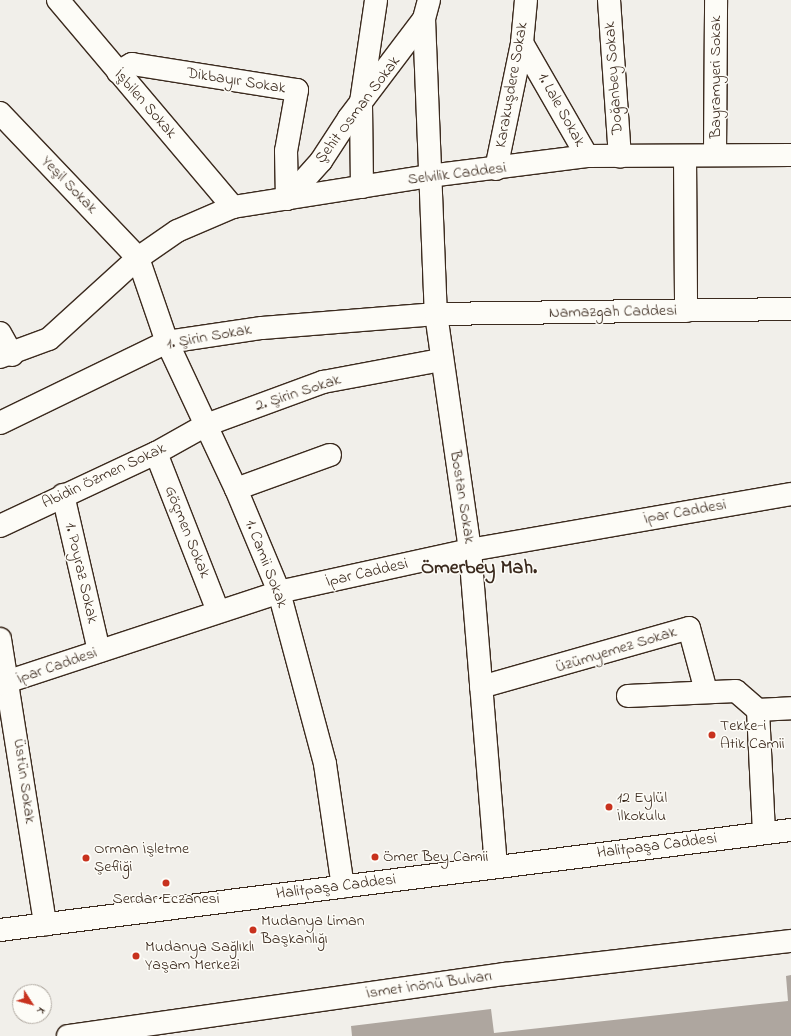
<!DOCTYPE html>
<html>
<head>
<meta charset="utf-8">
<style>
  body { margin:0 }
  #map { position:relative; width:791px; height:1036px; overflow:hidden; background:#f1efea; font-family:"Indie Flower",sans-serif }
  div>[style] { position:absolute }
  .water>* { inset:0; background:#aea69f }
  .roads { filter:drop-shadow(1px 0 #3b2a1e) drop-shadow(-1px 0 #3b2a1e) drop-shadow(0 1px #3b2a1e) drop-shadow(0 -1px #3b2a1e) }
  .minor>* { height:22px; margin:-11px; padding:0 11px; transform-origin:11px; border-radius:11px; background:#fdfcf7 }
  .major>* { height:22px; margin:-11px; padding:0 11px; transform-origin:11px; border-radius:11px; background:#fdfcf7 }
  .dots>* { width:11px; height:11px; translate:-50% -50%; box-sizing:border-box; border:2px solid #fdfcf7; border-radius:50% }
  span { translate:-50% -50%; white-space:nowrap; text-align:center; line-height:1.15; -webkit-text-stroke:3px #fdfcf7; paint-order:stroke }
  .street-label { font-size:16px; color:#3b2a1e }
  .poi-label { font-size:16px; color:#3b2a1e }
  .left { translate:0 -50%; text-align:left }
  .district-label { font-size:20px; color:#3b2a1e; font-weight:700 }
  .north { position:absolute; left:12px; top:984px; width:40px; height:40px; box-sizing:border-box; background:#fdfcf7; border:1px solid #afa8a0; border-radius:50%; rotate:126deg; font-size:11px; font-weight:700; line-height:16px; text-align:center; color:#3b2a1e }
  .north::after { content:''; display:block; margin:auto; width:14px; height:18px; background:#c8321e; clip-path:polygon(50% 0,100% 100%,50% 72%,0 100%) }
</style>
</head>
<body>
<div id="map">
  <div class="water">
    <i style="clip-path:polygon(791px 975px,791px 1036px,352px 1036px,351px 1026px,491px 1009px,494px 1033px,788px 1001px,786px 976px)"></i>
  </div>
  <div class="roads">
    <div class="minor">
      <i style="left:58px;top:0;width:271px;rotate:49.8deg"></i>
      <i style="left:429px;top:0;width:20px;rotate:105deg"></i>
      <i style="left:424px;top:19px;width:295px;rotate:87.7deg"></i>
      <i style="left:436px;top:314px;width:238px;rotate:81.8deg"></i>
      <i style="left:470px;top:550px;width:317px;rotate:85.3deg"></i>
      <i style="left:609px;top:0;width:157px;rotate:86deg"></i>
      <i style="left:522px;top:43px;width:130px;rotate:60.1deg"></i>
      <i style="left:118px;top:72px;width:16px;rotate:-30deg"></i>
      <i style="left:132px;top:64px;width:167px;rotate:9deg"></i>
      <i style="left:297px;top:90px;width:62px;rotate:100.2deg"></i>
      <i style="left:286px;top:151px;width:48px;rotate:88.8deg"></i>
      <i style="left:0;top:113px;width:200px;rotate:46.4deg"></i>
      <i style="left:138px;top:258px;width:89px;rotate:71deg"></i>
      <i style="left:167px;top:342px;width:162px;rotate:64.9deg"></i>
      <i style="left:236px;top:489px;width:112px;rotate:67.3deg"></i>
      <i style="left:279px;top:592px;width:178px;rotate:75deg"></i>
      <i style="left:325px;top:764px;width:124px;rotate:81.7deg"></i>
      <i style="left:715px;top:155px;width:155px;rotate:-89.6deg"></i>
      <i style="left:685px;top:156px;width:155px;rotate:89.6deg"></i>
      <i style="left:496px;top:169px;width:129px;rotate:-78.3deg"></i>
      <i style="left:522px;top:43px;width:43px;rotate:-84.7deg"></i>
      <i style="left:362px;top:187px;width:85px;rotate:-90.7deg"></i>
      <i style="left:361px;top:102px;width:103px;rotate:-81.6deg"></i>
      <i style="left:287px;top:199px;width:51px;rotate:-48.2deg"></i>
      <i style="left:321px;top:161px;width:51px;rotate:-56.9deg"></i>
      <i style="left:349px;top:118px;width:124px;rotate:-52.9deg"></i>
      <i style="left:0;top:333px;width:25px;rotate:61deg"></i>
      <i style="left:0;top:357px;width:52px;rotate:-20.2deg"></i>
      <i style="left:49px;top:339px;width:120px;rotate:-42.3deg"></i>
      <i style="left:138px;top:258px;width:47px;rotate:-34.7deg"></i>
      <i style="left:177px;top:231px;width:61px;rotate:-23.2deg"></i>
      <i style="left:233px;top:207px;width:198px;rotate:-9deg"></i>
      <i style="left:429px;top:176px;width:159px;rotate:-7.2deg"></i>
      <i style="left:587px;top:156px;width:204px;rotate:-0.3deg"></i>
      <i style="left:0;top:423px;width:186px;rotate:-25.9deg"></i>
      <i style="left:167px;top:342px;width:96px;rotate:-8.4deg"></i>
      <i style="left:262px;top:328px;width:175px;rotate:-4.6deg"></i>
      <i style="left:436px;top:314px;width:355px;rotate:-0.8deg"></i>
      <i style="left:156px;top:453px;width:170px;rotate:68.6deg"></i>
      <i style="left:236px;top:489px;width:100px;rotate:-19.9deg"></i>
      <i style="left:63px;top:495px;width:160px;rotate:77deg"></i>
      <i style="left:0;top:526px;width:172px;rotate:-25.1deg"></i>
      <i style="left:156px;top:453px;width:57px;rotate:-29.2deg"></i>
      <i style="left:206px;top:425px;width:125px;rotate:-20.2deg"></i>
      <i style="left:323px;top:382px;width:119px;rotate:-10.6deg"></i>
      <i style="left:0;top:639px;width:289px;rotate:81deg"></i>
      <i style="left:481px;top:687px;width:216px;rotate:-15.8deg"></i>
      <i style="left:689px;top:628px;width:65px;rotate:74.9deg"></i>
      <i style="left:628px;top:696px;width:108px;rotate:-2.7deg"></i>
      <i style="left:736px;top:691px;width:29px;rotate:41deg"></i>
      <i style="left:758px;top:710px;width:123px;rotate:87.2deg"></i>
      <i style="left:758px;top:710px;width:33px;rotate:-3deg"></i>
      <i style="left:68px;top:1036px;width:441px;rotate:-8.1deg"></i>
      <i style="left:505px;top:974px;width:288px;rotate:-6.6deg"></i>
    </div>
    <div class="major">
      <i style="left:0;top:684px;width:294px;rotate:-18.2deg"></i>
      <i style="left:279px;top:592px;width:196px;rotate:-12.4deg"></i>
      <i style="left:470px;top:550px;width:326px;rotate:-9.9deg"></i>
      <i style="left:0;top:930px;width:797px;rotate:-7.21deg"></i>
    </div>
  </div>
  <div class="dots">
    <i style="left:712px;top:735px;background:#c8321e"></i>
    <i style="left:609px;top:807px;background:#c8321e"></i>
    <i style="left:375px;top:857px;background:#c8321e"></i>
    <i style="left:86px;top:858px;background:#c8321e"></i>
    <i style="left:166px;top:883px;background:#c8321e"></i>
    <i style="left:253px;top:930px;background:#c8321e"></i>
    <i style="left:136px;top:956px;background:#c8321e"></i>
  </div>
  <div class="street-label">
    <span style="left:716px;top:77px;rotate:-90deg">Bayramyeri Sokak</span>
    <span style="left:614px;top:78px;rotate:-94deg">Doğanbey Sokak</span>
    <span style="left:236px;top:81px;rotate:9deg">Dikbayır Sokak</span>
    <span style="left:512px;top:85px;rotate:-80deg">Karakuşdere Sokak</span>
    <span style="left:145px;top:104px;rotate:49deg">İşbilen Sokak</span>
    <span style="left:358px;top:110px;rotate:-53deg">Şehit Osman Sokak</span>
    <span style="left:561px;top:110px;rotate:61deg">1. Lale Sokak</span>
    <span style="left:457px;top:174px;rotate:-7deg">Selvilik Caddesi</span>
    <span style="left:69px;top:185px;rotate:46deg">Yeşil Sokak</span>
    <span style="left:613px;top:312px;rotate:-1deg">Namazgah Caddesi</span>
    <span style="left:209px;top:337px;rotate:-10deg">1. Şirin Sokak</span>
    <span style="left:298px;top:393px;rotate:-18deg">2. Şirin Sokak</span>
    <span style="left:104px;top:476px;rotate:-25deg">Abidin Özmen Sokak</span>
    <span style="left:462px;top:497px;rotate:81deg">Bostan Sokak</span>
    <span style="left:685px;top:512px;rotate:-10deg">İpar Caddesi</span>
    <span style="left:187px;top:532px;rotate:68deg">Göçmen Sokak</span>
    <span style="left:266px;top:564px;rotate:69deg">1. Camii Sokak</span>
    <span style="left:81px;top:573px;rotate:77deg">1. Poyraz Sokak</span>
    <span style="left:367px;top:573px;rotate:-13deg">İpar Caddesi</span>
    <span style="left:616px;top:650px;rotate:-17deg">Üzümyemez Sokak</span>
    <span style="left:57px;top:666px;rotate:-19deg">İpar Caddesi</span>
    <span style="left:24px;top:781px;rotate:82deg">Üstün Sokak</span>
    <span style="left:657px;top:846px;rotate:-7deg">Halitpaşa Caddesi</span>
    <span style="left:336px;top:887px;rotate:-7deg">Halitpaşa Caddesi</span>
    <span style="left:429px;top:985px;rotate:-8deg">İsmet İnönü Bulvarı</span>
  </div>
  <div class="poi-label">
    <span class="left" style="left:720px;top:735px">Tekke-i<br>Atik Camii</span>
    <span class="left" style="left:617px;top:807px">12 Eylül<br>İlkokulu</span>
    <span class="left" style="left:94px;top:858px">Orman İşletme<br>Şefliği</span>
    <span class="left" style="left:383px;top:857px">Ömer Bey Camii</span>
    <span style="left:166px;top:899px">Serdar Eczanesi</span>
    <span class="left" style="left:261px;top:930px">Mudanya Liman<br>Başkanlığı</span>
    <span class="left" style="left:145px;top:956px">Mudanya Sağlıklı<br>Yaşam Merkezi</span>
  </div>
  <div class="district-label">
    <span style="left:479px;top:568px">Ömerbey Mah.</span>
  </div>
  <div class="north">K</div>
</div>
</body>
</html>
